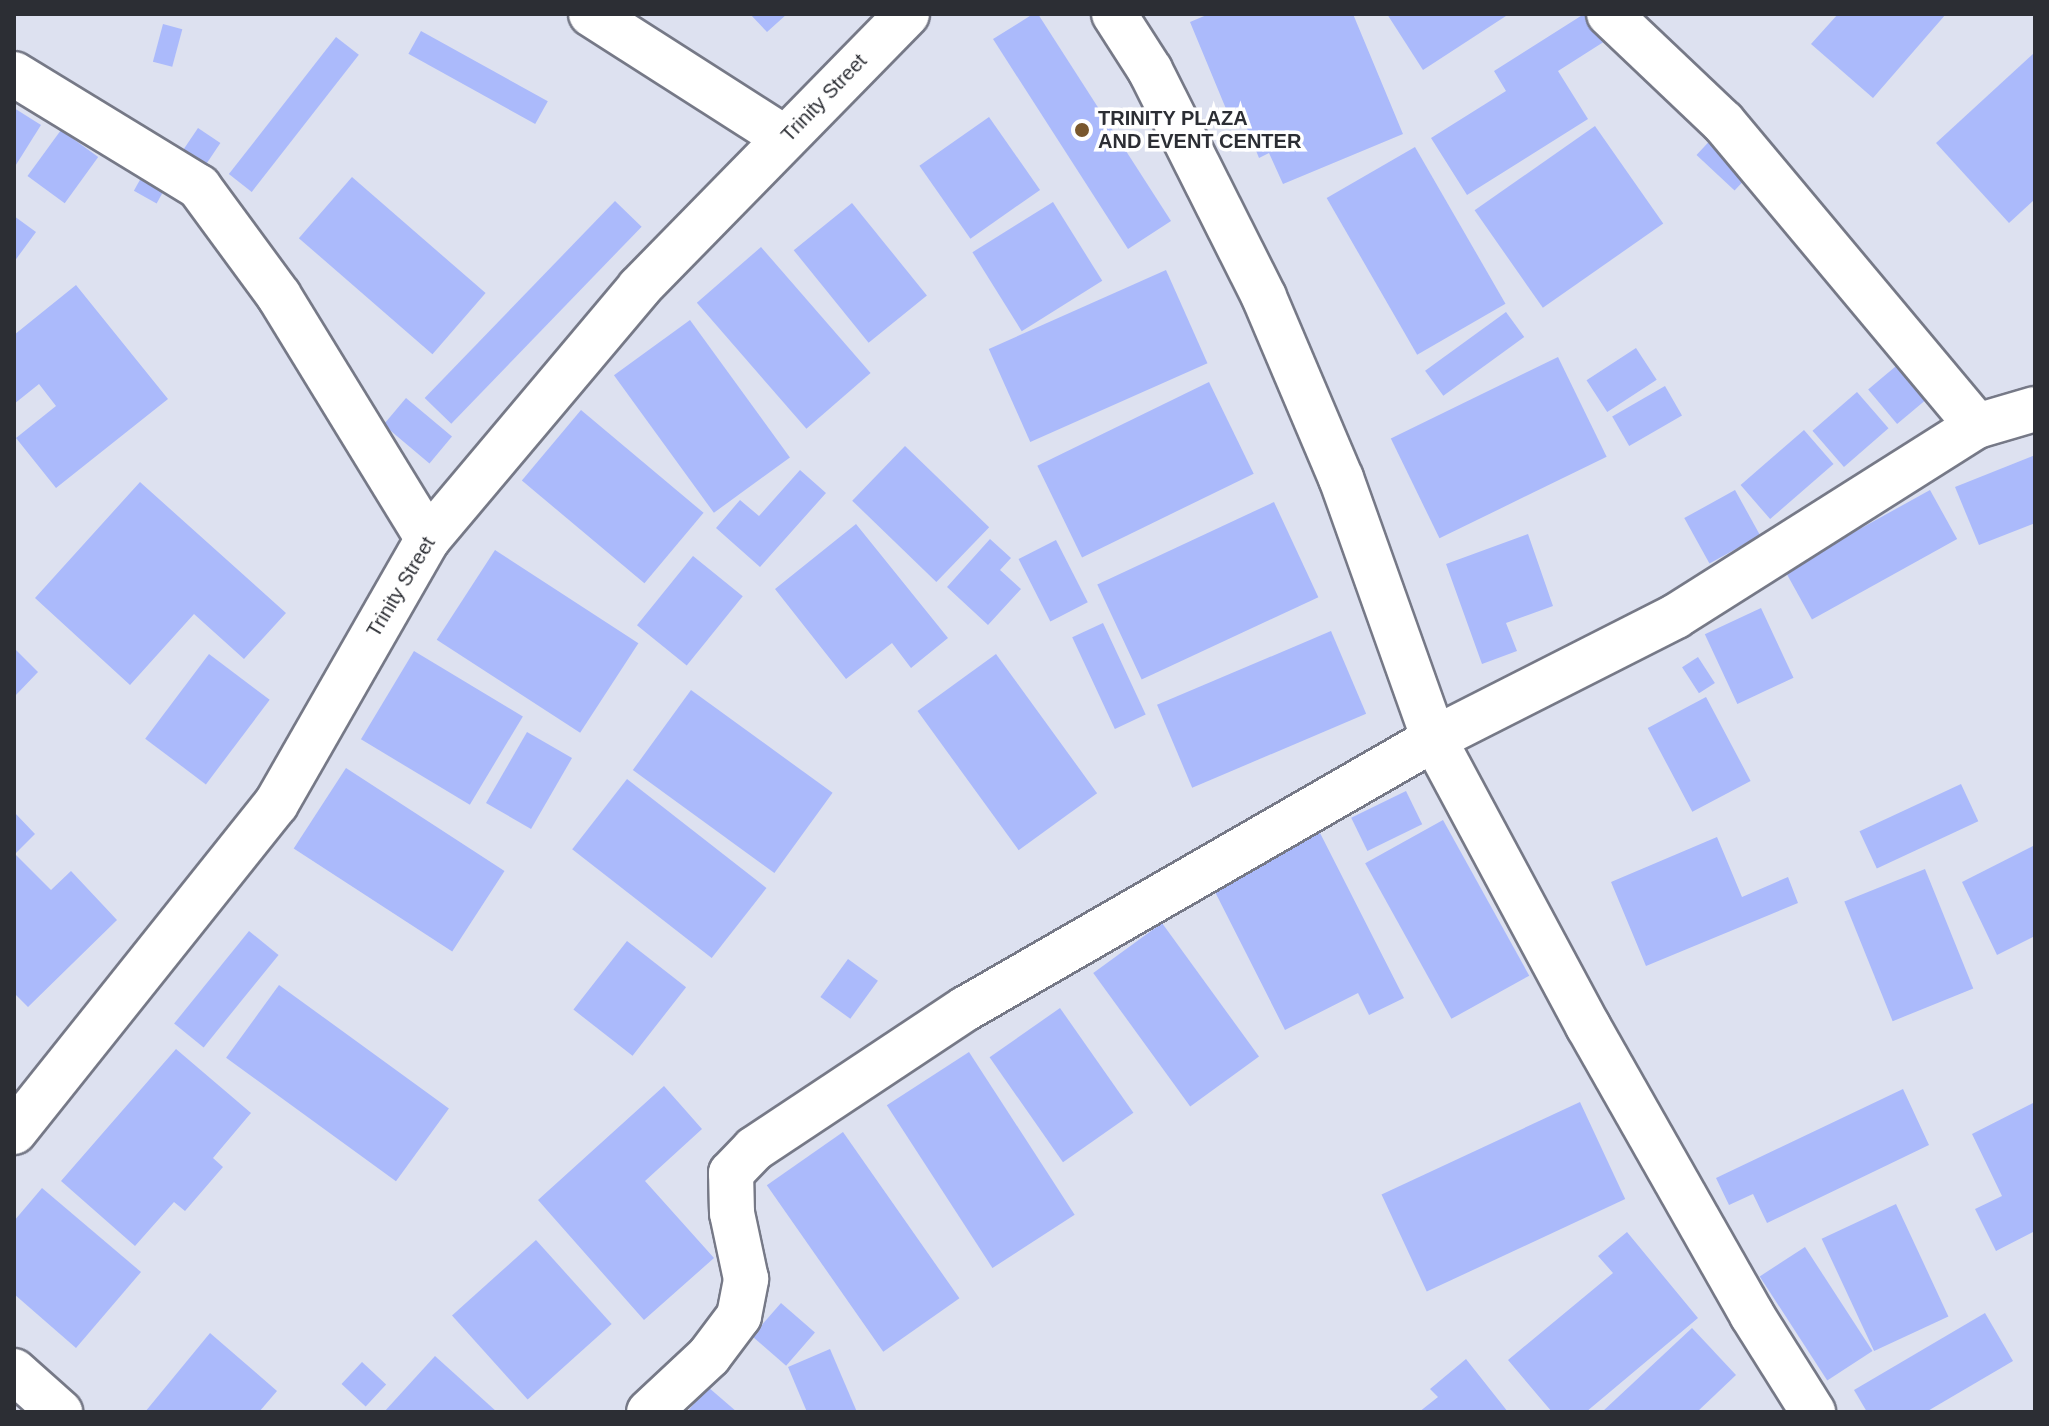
<!DOCTYPE html>
<html>
<head>
<meta charset="utf-8">
<style>
  body { margin:0 }
  #map { position:relative; width:2049px; height:1426px; overflow:hidden; background:#dde1f0; font-family:Arial,sans-serif }
  div>[style] { position:absolute }
  .building>* { inset:0; background:#abbafb; transform-origin:0 0 }
  .roads { filter:drop-shadow(2px 0 #767987) drop-shadow(-2px 0 #767987) drop-shadow(0 2px #767987) drop-shadow(0 -2px #767987) }
  .street>* { height:44px; margin:-22px; padding:0 22px; transform-origin:22px; border-radius:22px; background:#fff }
  .dots>* { width:22px; height:22px; translate:-50% -50%; box-sizing:border-box; border:4px solid #fff; border-radius:50% }
  span { translate:-50% -50%; white-space:nowrap; text-align:center; line-height:1.15; -webkit-text-stroke:7px #fff; paint-order:stroke }
  .street-label { font-size:20px; color:#2c2e34 }
  .poi-label { font-size:20px; color:#2c2e34; font-weight:700 }
  .left { translate:0 -50%; text-align:left }
  .frame { position:absolute; inset:0; border:16px solid #2c2e34; pointer-events:none }
</style>
</head>
<body>
<div id="map">
  <div class="building">
    <i style="clip-path:polygon(750px 14px,787px 14px,767px 32px)"></i>
    <i style="clip-path:polygon(1033px 14px,1038px 14px,1171px 221px,1128px 249px,993px 39px)"></i>
    <i style="clip-path:polygon(1209px 14px,1353px 14px,1403px 134px,1283px 184px,1269px 153px,1259px 158px,1240px 111px,1229px 116px,1190px 22px)"></i>
    <i style="clip-path:polygon(1387px 14px,1509px 14px,1423px 70px)"></i>
    <i style="clip-path:polygon(1584px 14px,1599px 14px,1613px 36px,1558px 71px,1588px 119px,1467px 195px,1431px 138px,1506px 91px,1494px 71px)"></i>
    <i style="clip-path:polygon(1838px 14px,1946px 14px,1873px 98px,1811px 44px)"></i>
    <i style="left:163px;top:24px;width:20px;height:39px;rotate:15deg"></i>
    <i style="left:421px;top:31px;width:145px;height:26px;rotate:29deg"></i>
    <i style="left:336px;top:37px;width:29px;height:174px;rotate:38deg"></i>
    <i style="clip-path:polygon(2035px 52px,2035px 199px,2009px 223px,1936px 143px)"></i>
    <i style="clip-path:polygon(14px 108px,41px 125px,14px 168px)"></i>
    <i style="left:989px;top:117px;width:89px;height:85px;rotate:55deg"></i>
    <i style="left:1595px;top:126px;width:119px;height:147px;rotate:55deg"></i>
    <i style="left:198px;top:128px;width:27px;height:28px;rotate:34deg"></i>
    <i style="left:61px;top:130px;width:46px;height:57px;rotate:36deg"></i>
    <i style="left:1717px;top:133px;width:52px;height:30px;rotate:43deg"></i>
    <i style="left:1415px;top:147px;width:181px;height:102px;rotate:60deg"></i>
    <i style="left:146px;top:169px;width:26px;height:25px;rotate:29deg"></i>
    <i style="left:352px;top:177px;width:177px;height:81px;rotate:41deg"></i>
    <i style="left:615px;top:201px;width:37px;height:274px;rotate:44deg"></i>
    <i style="left:1053px;top:202px;width:93px;height:95px;rotate:58deg"></i>
    <i style="left:852px;top:203px;width:119px;height:75px;rotate:51deg"></i>
    <i style="clip-path:polygon(14px 216px,36px 232px,14px 262px)"></i>
    <i style="left:761px;top:247px;width:167px;height:85px;rotate:49deg"></i>
    <i style="left:1166px;top:270px;width:102px;height:194px;rotate:66deg"></i>
    <i style="clip-path:polygon(76px 285px,168px 399px,56px 488px,16px 438px,56px 406px,39px 384px,14px 404px,14px 335px)"></i>
    <i style="left:1506px;top:312px;width:31px;height:100px;rotate:54deg"></i>
    <i style="left:690px;top:320px;width:170px;height:94px;rotate:54deg"></i>
    <i style="left:1636px;top:348px;width:38px;height:59px;rotate:57deg"></i>
    <i style="left:1908px;top:356px;width:45px;height:52px;rotate:50deg"></i>
    <i style="left:1558px;top:357px;width:111px;height:186px;rotate:64deg"></i>
    <i style="left:1209px;top:382px;width:102px;height:191px;rotate:64deg"></i>
    <i style="left:1665px;top:386px;width:34px;height:61px;rotate:60deg"></i>
    <i style="left:1857px;top:392px;width:48px;height:59px;rotate:49deg"></i>
    <i style="left:406px;top:398px;width:60px;height:35px;rotate:40deg"></i>
    <i style="left:581px;top:410px;width:160px;height:92px;rotate:40deg"></i>
    <i style="left:1804px;top:430px;width:45px;height:84px;rotate:49deg"></i>
    <i style="left:905px;top:446px;width:117px;height:76px;rotate:44deg"></i>
    <i style="clip-path:polygon(2035px 455px,2035px 523px,1979px 545px,1955px 487px)"></i>
    <i style="clip-path:polygon(800px 470px,826px 493px,760px 567px,716px 528px,740px 500px,759px 516px)"></i>
    <i style="clip-path:polygon(140px 482px,286px 613px,244px 659px,194px 614px,130px 685px,35px 598px)"></i>
    <i style="left:1735px;top:490px;width:52px;height:58px;rotate:61deg"></i>
    <i style="left:1930px;top:490px;width:56px;height:166px;rotate:61deg"></i>
    <i style="left:1274px;top:502px;width:105px;height:195px;rotate:65deg"></i>
    <i style="clip-path:polygon(856px 524px,948px 638px,911px 668px,892px 643px,846px 679px,775px 589px)"></i>
    <i style="clip-path:polygon(1528px 534px,1553px 606px,1506px 623px,1517px 651px,1482px 664px,1446px 564px)"></i>
    <i style="clip-path:polygon(990px 539px,1011px 558px,1000px 570px,1021px 589px,988px 625px,947px 587px)"></i>
    <i style="left:1056px;top:540px;width:70px;height:42px;rotate:63deg"></i>
    <i style="left:495px;top:550px;width:171px;height:107px;rotate:33deg"></i>
    <i style="left:693px;top:556px;width:64px;height:89px;rotate:39deg"></i>
    <i style="left:1761px;top:608px;width:77px;height:62px;rotate:65deg"></i>
    <i style="left:1103px;top:623px;width:101px;height:34px;rotate:65deg"></i>
    <i style="left:1331px;top:631px;width:90px;height:189px;rotate:67deg"></i>
    <i style="clip-path:polygon(14px 648px,38px 672px,14px 697px)"></i>
    <i style="left:414px;top:651px;width:127px;height:103px;rotate:31deg"></i>
    <i style="left:209px;top:654px;width:76px;height:106px;rotate:37deg"></i>
    <i style="left:996px;top:654px;width:172px;height:97px;rotate:54deg"></i>
    <i style="left:1698px;top:657px;width:31px;height:19px;rotate:57deg"></i>
    <i style="left:691px;top:690px;width:175px;height:99px;rotate:36deg"></i>
    <i style="left:1706px;top:697px;width:95px;height:66px;rotate:62deg"></i>
    <i style="left:527px;top:732px;width:52px;height:82px;rotate:30deg"></i>
    <i style="left:346px;top:768px;width:189px;height:96px;rotate:33deg"></i>
    <i style="left:627px;top:779px;width:177px;height:89px;rotate:38deg"></i>
    <i style="left:1961px;top:784px;width:41px;height:112px;rotate:65deg"></i>
    <i style="left:1406px;top:791px;width:37px;height:61px;rotate:64deg"></i>
    <i style="clip-path:polygon(14px 812px,35px 834px,15px 854px,51px 890px,71px 871px,117px 920px,28px 1007px,14px 993px)"></i>
    <i style="left:1443px;top:820px;width:178px;height:89px;rotate:61deg"></i>
    <i style="clip-path:polygon(1319px 831px,1404px 998px,1369px 1015px,1358px 993px,1285px 1030px,1212px 886px)"></i>
    <i style="clip-path:polygon(1717px 837px,1742px 897px,1788px 877px,1798px 903px,1646px 966px,1611px 882px)"></i>
    <i style="clip-path:polygon(2035px 845px,2035px 936px,1997px 955px,1962px 882px)"></i>
    <i style="left:1925px;top:869px;width:129px;height:87px;rotate:68deg"></i>
    <i style="left:1162px;top:923px;width:165px;height:85px;rotate:54deg"></i>
    <i style="left:249px;top:931px;width:38px;height:119px;rotate:39deg"></i>
    <i style="left:627px;top:941px;width:75px;height:87px;rotate:38deg"></i>
    <i style="left:848px;top:959px;width:37px;height:47px;rotate:36deg"></i>
    <i style="left:279px;top:985px;width:210px;height:90px;rotate:36deg"></i>
    <i style="left:1060px;top:1008px;width:128px;height:86px;rotate:55deg"></i>
    <i style="clip-path:polygon(176px 1049px,251px 1113px,213px 1158px,223px 1167px,185px 1211px,174px 1202px,135px 1246px,61px 1181px)"></i>
    <i style="left:969px;top:1052px;width:194px;height:98px;rotate:57deg"></i>
    <i style="clip-path:polygon(664px 1086px,702px 1129px,645px 1181px,714px 1258px,644px 1320px,538px 1200px)"></i>
    <i style="clip-path:polygon(1903px 1089px,1929px 1145px,1767px 1223px,1753px 1194px,1729px 1205px,1716px 1178px)"></i>
    <i style="left:1580px;top:1102px;width:107px;height:219px;rotate:65deg"></i>
    <i style="clip-path:polygon(2035px 1102px,2035px 1231px,1996px 1251px,1975px 1209px,2002px 1196px,1972px 1134px)"></i>
    <i style="left:843px;top:1132px;width:203px;height:93px;rotate:55deg"></i>
    <i style="clip-path:polygon(42px 1188px,141px 1272px,76px 1348px,14px 1294px,14px 1221px)"></i>
    <i style="left:1896px;top:1204px;width:124px;height:82px;rotate:65deg"></i>
    <i style="clip-path:polygon(1627px 1232px,1698px 1318px,1586px 1412px,1552px 1412px,1508px 1360px,1613px 1273px,1598px 1256px)"></i>
    <i style="left:536px;top:1240px;width:113px;height:113px;rotate:48deg"></i>
    <i style="left:1805px;top:1247px;width:124px;height:54px;rotate:57deg"></i>
    <i style="left:781px;top:1303px;width:45px;height:44px;rotate:41deg"></i>
    <i style="clip-path:polygon(1985px 1313px,2013px 1361px,1926px 1412px,1867px 1412px,1854px 1390px)"></i>
    <i style="clip-path:polygon(1692px 1328px,1736px 1375px,1697px 1412px,1602px 1412px)"></i>
    <i style="clip-path:polygon(210px 1333px,277px 1391px,259px 1412px,145px 1412px)"></i>
    <i style="clip-path:polygon(830px 1349px,857px 1412px,807px 1412px,788px 1367px)"></i>
    <i style="clip-path:polygon(435px 1356px,497px 1412px,384px 1412px)"></i>
    <i style="clip-path:polygon(1466px 1359px,1508px 1412px,1419px 1412px,1438px 1397px,1430px 1389px)"></i>
    <i style="left:362px;top:1362px;width:33px;height:30px;rotate:43deg"></i>
    <i style="clip-path:polygon(708px 1387px,737px 1412px,687px 1412px)"></i>
  </div>
  <div class="roads">
    <div class="street">
      <i style="left:591px;top:14px;width:230px;rotate:32.6deg"></i>
      <i style="left:1114px;top:14px;width:67px;rotate:57.3deg"></i>
      <i style="left:1150px;top:70px;width:254px;rotate:63.3deg"></i>
      <i style="left:1264px;top:297px;width:197px;rotate:67deg"></i>
      <i style="left:1341px;top:478px;width:277px;rotate:70.4deg"></i>
      <i style="left:1434px;top:739px;width:326px;rotate:61.8deg"></i>
      <i style="left:1588px;top:1026px;width:332px;rotate:60.4deg"></i>
      <i style="left:1752px;top:1315px;width:115px;rotate:57.8deg"></i>
      <i style="left:1609px;top:14px;width:157px;rotate:43.5deg"></i>
      <i style="left:1723px;top:122px;width:396px;rotate:50.1deg"></i>
      <i style="left:14px;top:74px;width:217px;rotate:31.4deg"></i>
      <i style="left:199px;top:187px;width:135px;rotate:53.7deg"></i>
      <i style="left:279px;top:296px;width:285px;rotate:58.5deg"></i>
      <i style="left:14px;top:1132px;width:420px;rotate:-51.4deg"></i>
      <i style="left:276px;top:804px;width:305px;rotate:-60.2deg"></i>
      <i style="left:428px;top:539px;width:328px;rotate:-49.9deg"></i>
      <i style="left:639px;top:288px;width:383px;rotate:-45.6deg"></i>
      <i style="left:14px;top:1371px;width:62px;rotate:41.7deg"></i>
      <i style="left:649px;top:1412px;width:82px;rotate:-43deg"></i>
      <i style="left:709px;top:1356px;width:50px;rotate:-53.1deg"></i>
      <i style="left:739px;top:1316px;width:38px;rotate:-79deg"></i>
      <i style="left:746px;top:1279px;width:67px;rotate:-102deg"></i>
      <i style="left:732px;top:1213px;width:40px;rotate:-91.4deg"></i>
      <i style="left:731px;top:1173px;width:33px;rotate:-46deg"></i>
      <i style="left:754px;top:1149px;width:253px;rotate:-33.6deg"></i>
      <i style="left:965px;top:1009px;width:541px;rotate:-29.93deg"></i>
      <i style="left:1434px;top:739px;width:271px;rotate:-26.9deg"></i>
      <i style="left:1676px;top:616px;width:356px;rotate:-32.3deg"></i>
      <i style="left:1977px;top:426px;width:60px;rotate:-16.3deg"></i>
    </div>
  </div>
  <div class="dots">
    <i style="left:1082px;top:130px;background:#79572e"></i>
  </div>
  <div class="street-label">
    <span style="left:824px;top:98px;rotate:-46deg">Trinity Street</span>
    <span style="left:401px;top:587px;rotate:-59deg">Trinity Street</span>
  </div>
  <div class="poi-label">
    <span class="left" style="left:1098px;top:130px">TRINITY PLAZA<br>AND EVENT CENTER</span>
  </div>
  <div class="frame"></div>
</div>
</body>
</html>
